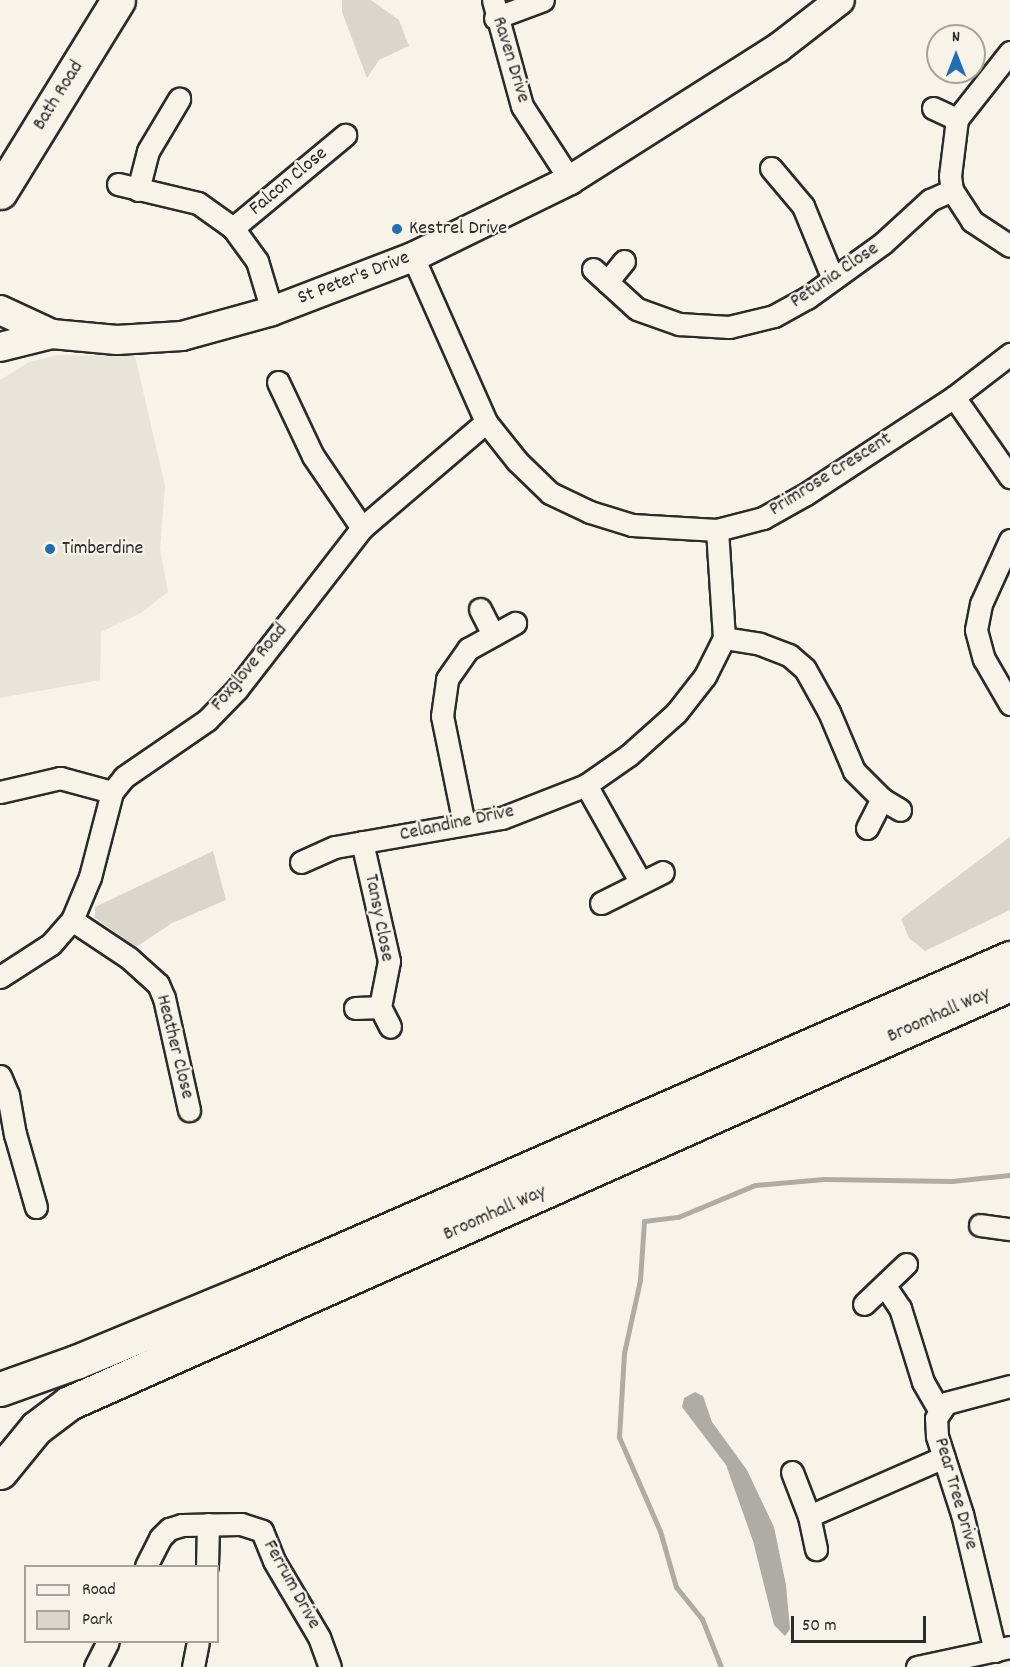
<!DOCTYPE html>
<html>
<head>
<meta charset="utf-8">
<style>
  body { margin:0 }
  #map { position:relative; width:1010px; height:1667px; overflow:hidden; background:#f7f3e8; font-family:Dekko,sans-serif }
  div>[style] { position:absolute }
  .built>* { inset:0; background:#e8e4da }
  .green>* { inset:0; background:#dad6cc }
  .water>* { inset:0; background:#afaca4 }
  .stream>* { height:5px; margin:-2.5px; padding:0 2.5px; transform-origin:2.5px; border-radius:2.5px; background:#afaca4 }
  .roads { filter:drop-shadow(2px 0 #2b2b2b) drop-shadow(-2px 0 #2b2b2b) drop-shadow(0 2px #2b2b2b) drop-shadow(0 -2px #2b2b2b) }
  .street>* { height:21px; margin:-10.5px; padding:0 10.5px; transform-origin:10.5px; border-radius:10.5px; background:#f7f3e8 }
  .secondary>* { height:28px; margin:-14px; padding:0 14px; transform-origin:14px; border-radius:14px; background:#f7f3e8 }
  .primary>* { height:33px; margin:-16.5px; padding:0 16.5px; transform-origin:16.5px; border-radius:16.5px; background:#f7f3e8 }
  .highway>* { height:33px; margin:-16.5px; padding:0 16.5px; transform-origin:16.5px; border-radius:16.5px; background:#f7f3e8 }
  .dots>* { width:16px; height:16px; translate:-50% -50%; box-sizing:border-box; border:3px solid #f7f3e8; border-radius:50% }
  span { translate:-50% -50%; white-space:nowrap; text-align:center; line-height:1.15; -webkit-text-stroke:4.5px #f7f3e8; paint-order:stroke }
  .street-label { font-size:20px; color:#2b2b2b }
  .poi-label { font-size:20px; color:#2b2b2b }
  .left { translate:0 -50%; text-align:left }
  .legend { position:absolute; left:24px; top:1565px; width:195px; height:78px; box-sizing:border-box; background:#f7f3e8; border:2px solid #a5a39c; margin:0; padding:8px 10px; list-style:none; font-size:18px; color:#2b2b2b }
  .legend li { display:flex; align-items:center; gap:12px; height:30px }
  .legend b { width:30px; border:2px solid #a5a39c }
  .north { position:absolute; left:926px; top:24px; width:60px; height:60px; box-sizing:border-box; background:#f7f3e8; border:2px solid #a5a39c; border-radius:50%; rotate:0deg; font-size:16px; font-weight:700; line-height:24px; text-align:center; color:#2b2b2b }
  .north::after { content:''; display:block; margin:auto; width:21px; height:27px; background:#1f6fb2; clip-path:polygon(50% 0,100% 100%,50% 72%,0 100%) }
  .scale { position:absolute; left:791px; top:1616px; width:135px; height:27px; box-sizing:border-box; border:3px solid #2b2b2b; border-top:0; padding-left:8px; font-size:18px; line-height:21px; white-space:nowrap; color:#2b2b2b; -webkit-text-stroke:4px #f7f3e8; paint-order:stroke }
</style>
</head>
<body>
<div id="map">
  <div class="built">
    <i style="clip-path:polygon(57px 355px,135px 356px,165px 486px,160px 549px,168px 592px,141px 613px,101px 632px,100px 680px,0 698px,0 380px,29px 362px)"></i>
  </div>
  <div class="green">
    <i style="clip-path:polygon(342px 0,371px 0,399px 20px,409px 46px,379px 60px,367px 78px,342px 12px)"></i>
    <i style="clip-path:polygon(1010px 837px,1010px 910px,925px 951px,909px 938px,901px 919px)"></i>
    <i style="clip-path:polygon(213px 851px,226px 900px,172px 923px,136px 947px,95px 918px,95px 907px)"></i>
  </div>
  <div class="water">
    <i style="clip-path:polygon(695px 1392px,703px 1396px,712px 1422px,747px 1470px,774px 1527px,786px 1585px,790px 1629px,785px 1636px,774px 1625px,753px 1541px,726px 1465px,682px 1407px,684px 1398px)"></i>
  </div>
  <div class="stream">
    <i style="left:721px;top:1667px;width:52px;rotate:-111.6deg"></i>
    <i style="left:702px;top:1619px;width:41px;rotate:-129.1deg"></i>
    <i style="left:676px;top:1587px;width:58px;rotate:-105.9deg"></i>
    <i style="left:660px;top:1531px;width:103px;rotate:-113.6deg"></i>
    <i style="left:619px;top:1437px;width:84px;rotate:-86.6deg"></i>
    <i style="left:624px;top:1353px;width:75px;rotate:-77.6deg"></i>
    <i style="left:640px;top:1280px;width:59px;rotate:-86.1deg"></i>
    <i style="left:644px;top:1221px;width:34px;rotate:-7deg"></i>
    <i style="left:678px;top:1217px;width:83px;rotate:-22.6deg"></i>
    <i style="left:755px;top:1185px;width:69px;rotate:-5deg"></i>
    <i style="left:824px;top:1179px;width:128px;rotate:0.9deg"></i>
    <i style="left:952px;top:1181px;width:58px;rotate:-5.9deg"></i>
  </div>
  <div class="roads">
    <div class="street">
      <i style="left:493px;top:0;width:110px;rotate:74.7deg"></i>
      <i style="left:522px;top:106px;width:88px;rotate:57deg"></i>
      <i style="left:495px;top:18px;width:51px;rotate:-20.6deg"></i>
      <i style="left:1010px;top:52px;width:85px;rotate:128.3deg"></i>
      <i style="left:957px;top:119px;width:57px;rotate:97deg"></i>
      <i style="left:950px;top:176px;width:14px;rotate:82deg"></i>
      <i style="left:952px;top:190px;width:37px;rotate:57deg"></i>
      <i style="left:972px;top:221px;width:45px;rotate:33.3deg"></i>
      <i style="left:933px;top:108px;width:26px;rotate:25deg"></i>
      <i style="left:771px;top:168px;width:50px;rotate:49.9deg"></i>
      <i style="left:803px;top:206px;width:79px;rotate:67.7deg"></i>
      <i style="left:118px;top:184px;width:82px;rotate:13.4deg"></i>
      <i style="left:198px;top:203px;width:43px;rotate:35.5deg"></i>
      <i style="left:233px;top:228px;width:41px;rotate:54deg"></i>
      <i style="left:257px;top:261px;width:52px;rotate:73.3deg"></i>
      <i style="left:138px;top:190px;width:40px;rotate:-75.6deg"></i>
      <i style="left:148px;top:151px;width:61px;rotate:-59.2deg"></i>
      <i style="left:233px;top:228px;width:146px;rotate:-39.7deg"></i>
      <i style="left:413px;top:257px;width:180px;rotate:66.1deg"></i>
      <i style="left:486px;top:422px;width:50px;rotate:51.5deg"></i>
      <i style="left:517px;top:461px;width:46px;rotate:44.1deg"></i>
      <i style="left:550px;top:493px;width:44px;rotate:25.4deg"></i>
      <i style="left:590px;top:512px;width:44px;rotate:17.2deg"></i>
      <i style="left:632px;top:525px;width:85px;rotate:3.4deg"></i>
      <i style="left:717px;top:530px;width:48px;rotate:-14.6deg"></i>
      <i style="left:763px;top:518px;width:49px;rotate:-29.2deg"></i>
      <i style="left:806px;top:494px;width:177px;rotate:-33.2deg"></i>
      <i style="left:954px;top:397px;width:71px;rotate:-37.5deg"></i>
      <i style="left:593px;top:269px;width:59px;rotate:42.3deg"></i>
      <i style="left:637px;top:309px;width:45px;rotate:19.7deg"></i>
      <i style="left:679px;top:324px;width:50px;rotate:3.4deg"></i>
      <i style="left:729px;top:327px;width:46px;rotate:-13.7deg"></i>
      <i style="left:774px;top:316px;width:38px;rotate:-29deg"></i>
      <i style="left:807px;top:298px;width:94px;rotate:-35.9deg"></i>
      <i style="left:883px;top:243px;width:64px;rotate:-42.5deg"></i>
      <i style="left:930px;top:200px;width:24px;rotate:-24deg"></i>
      <i style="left:607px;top:282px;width:27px;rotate:-51deg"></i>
      <i style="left:278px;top:382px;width:82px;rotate:64.7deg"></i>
      <i style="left:313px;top:456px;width:87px;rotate:55.8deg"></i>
      <i style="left:954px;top:397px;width:98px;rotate:55deg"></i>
      <i style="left:1010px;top:540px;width:70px;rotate:114.4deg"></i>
      <i style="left:981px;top:604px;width:26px;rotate:101deg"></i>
      <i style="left:976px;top:630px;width:30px;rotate:75deg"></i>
      <i style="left:984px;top:659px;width:52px;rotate:60deg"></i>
      <i style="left:480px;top:609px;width:29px;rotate:63deg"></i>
      <i style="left:724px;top:638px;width:36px;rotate:9deg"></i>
      <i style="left:760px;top:644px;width:31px;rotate:21deg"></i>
      <i style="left:789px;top:655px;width:21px;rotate:41deg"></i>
      <i style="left:805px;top:669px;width:49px;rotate:60.8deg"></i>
      <i style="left:829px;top:712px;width:64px;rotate:67deg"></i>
      <i style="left:854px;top:771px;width:40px;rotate:45deg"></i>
      <i style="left:882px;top:799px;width:21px;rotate:31deg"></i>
      <i style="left:586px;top:785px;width:112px;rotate:60.7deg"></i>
      <i style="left:0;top:792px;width:62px;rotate:-13.1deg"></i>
      <i style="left:60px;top:778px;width:54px;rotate:15.1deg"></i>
      <i style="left:464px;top:824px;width:110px;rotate:-101.5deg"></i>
      <i style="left:442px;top:716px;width:37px;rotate:-82deg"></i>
      <i style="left:447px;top:679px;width:37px;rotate:-55deg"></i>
      <i style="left:468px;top:649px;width:54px;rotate:-29deg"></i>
      <i style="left:867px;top:828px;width:33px;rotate:-63deg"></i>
      <i style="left:362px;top:842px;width:122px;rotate:77.2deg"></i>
      <i style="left:389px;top:961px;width:47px;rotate:101.1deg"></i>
      <i style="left:380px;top:1007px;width:22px;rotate:63deg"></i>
      <i style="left:301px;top:862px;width:37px;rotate:-24deg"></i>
      <i style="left:335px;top:847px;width:169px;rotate:-9.9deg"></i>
      <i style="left:502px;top:818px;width:90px;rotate:-21.4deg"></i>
      <i style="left:586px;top:785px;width:52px;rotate:-34.9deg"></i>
      <i style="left:629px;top:755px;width:63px;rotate:-41.8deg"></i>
      <i style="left:676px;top:713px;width:47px;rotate:-51.9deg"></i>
      <i style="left:705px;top:676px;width:42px;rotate:-63.4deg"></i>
      <i style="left:724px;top:638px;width:108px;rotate:-93.7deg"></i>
      <i style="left:601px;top:903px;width:69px;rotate:-26.6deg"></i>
      <i style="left:72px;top:920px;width:69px;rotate:33.7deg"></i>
      <i style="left:129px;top:958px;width:39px;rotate:42deg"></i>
      <i style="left:158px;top:984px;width:15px;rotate:67deg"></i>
      <i style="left:164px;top:998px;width:115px;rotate:77.4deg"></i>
      <i style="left:0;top:977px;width:61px;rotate:-32.9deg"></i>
      <i style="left:51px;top:944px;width:32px;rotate:-49deg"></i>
      <i style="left:72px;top:920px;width:47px;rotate:-67.3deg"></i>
      <i style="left:90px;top:877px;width:88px;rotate:-75.5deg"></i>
      <i style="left:112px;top:792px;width:19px;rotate:-51deg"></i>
      <i style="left:124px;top:777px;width:101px;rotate:-34.5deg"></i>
      <i style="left:207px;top:720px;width:43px;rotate:-45.9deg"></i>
      <i style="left:237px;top:689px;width:204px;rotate:-52.2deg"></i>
      <i style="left:362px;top:528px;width:163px;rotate:-40.5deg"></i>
      <i style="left:355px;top:1008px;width:25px;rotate:-2deg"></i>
      <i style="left:0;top:1076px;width:21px;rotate:67deg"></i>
      <i style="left:8px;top:1095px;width:40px;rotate:80deg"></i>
      <i style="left:15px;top:1134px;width:76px;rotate:74deg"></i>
      <i style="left:980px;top:1225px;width:30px;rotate:8deg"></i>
      <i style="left:885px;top:1286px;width:27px;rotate:56deg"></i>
      <i style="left:900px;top:1308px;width:77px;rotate:72.7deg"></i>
      <i style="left:923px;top:1382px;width:32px;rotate:60deg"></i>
      <i style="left:864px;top:1304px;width:58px;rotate:-43.6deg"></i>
      <i style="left:792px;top:1472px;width:47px;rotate:68.9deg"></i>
      <i style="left:809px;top:1516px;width:34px;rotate:78deg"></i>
      <i style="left:809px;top:1516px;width:147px;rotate:-23.6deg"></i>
      <i style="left:146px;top:1566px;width:31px;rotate:-63deg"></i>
      <i style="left:160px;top:1538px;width:13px;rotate:-45deg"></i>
      <i style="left:169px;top:1529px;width:14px;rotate:-17deg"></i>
      <i style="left:182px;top:1525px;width:59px;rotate:-1deg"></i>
      <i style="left:241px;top:1524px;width:22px;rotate:18deg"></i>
      <i style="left:262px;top:1531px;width:32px;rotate:68deg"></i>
      <i style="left:274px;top:1561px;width:88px;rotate:59.4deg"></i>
      <i style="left:319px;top:1637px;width:32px;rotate:70deg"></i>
      <i style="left:207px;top:1566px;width:42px;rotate:-88.6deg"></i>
      <i style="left:995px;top:1651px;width:141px;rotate:-103.5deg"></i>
      <i style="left:962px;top:1514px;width:82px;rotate:-107.8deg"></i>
      <i style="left:937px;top:1436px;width:18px;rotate:-93deg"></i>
      <i style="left:936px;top:1418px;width:18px;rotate:-56deg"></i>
      <i style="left:946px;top:1403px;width:66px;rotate:-14.9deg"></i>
      <i style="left:95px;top:1667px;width:28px;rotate:-63deg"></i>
      <i style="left:193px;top:1667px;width:25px;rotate:-79deg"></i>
      <i style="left:917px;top:1667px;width:95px;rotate:-12.1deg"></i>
    </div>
    <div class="secondary">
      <i style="left:0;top:310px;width:57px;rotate:24.8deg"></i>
      <i style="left:52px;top:334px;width:65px;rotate:5.3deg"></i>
      <i style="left:117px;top:340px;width:65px;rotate:-3.5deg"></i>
      <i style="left:182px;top:336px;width:93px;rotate:-15.5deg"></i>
      <i style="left:272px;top:311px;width:151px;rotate:-21deg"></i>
      <i style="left:413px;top:257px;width:175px;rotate:-26.1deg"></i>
      <i style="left:570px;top:180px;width:246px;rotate:-32.4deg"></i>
      <i style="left:778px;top:48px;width:78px;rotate:-37.7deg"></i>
      <i style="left:0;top:347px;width:54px;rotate:-14deg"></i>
    </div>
    <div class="primary">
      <i style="left:0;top:192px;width:225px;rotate:-58.4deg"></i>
    </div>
    <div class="highway">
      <i style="left:0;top:1389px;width:81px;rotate:-19.6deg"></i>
      <i style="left:76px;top:1362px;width:194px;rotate:-22.5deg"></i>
      <i style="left:255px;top:1288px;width:824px;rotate:-23.61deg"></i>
      <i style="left:0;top:1472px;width:57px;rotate:-50.7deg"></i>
      <i style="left:36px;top:1428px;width:41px;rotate:-37.1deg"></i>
      <i style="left:69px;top:1403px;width:1030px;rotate:-24deg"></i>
    </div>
  </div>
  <div class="dots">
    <i style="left:397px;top:229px;background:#1f6fb2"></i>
    <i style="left:50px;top:549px;background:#1f6fb2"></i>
  </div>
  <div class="street-label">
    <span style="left:510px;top:60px;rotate:73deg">Raven Drive</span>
    <span style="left:59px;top:96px;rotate:-58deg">Bath Road</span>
    <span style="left:289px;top:182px;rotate:-40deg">Falcon Close</span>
    <span style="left:835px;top:276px;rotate:-34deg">Petunia Close</span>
    <span style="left:354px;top:279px;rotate:-21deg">St Peter's Drive</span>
    <span style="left:831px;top:475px;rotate:-32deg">Primrose Crescent</span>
    <span style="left:250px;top:668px;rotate:-50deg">Foxglove Road</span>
    <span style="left:457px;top:824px;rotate:-12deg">Celandine Drive</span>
    <span style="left:378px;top:918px;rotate:79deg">Tansy Close</span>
    <span style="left:939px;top:1016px;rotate:-24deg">Broomhall Way</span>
    <span style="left:174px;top:1047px;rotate:76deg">Heather Close</span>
    <span style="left:495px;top:1214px;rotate:-24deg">Broomhall Way</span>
    <span style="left:955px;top:1494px;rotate:74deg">Pear Tree Drive</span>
    <span style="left:291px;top:1585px;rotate:61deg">Ferrum Drive</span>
  </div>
  <div class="poi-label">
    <span class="left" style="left:409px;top:229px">Kestrel Drive</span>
    <span class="left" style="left:62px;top:549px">Timberdine</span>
  </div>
  <ul class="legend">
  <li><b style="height:8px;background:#f7f3e8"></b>Road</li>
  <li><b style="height:16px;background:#dad6cc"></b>Park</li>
  </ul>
  <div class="north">N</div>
  <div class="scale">50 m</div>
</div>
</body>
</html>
